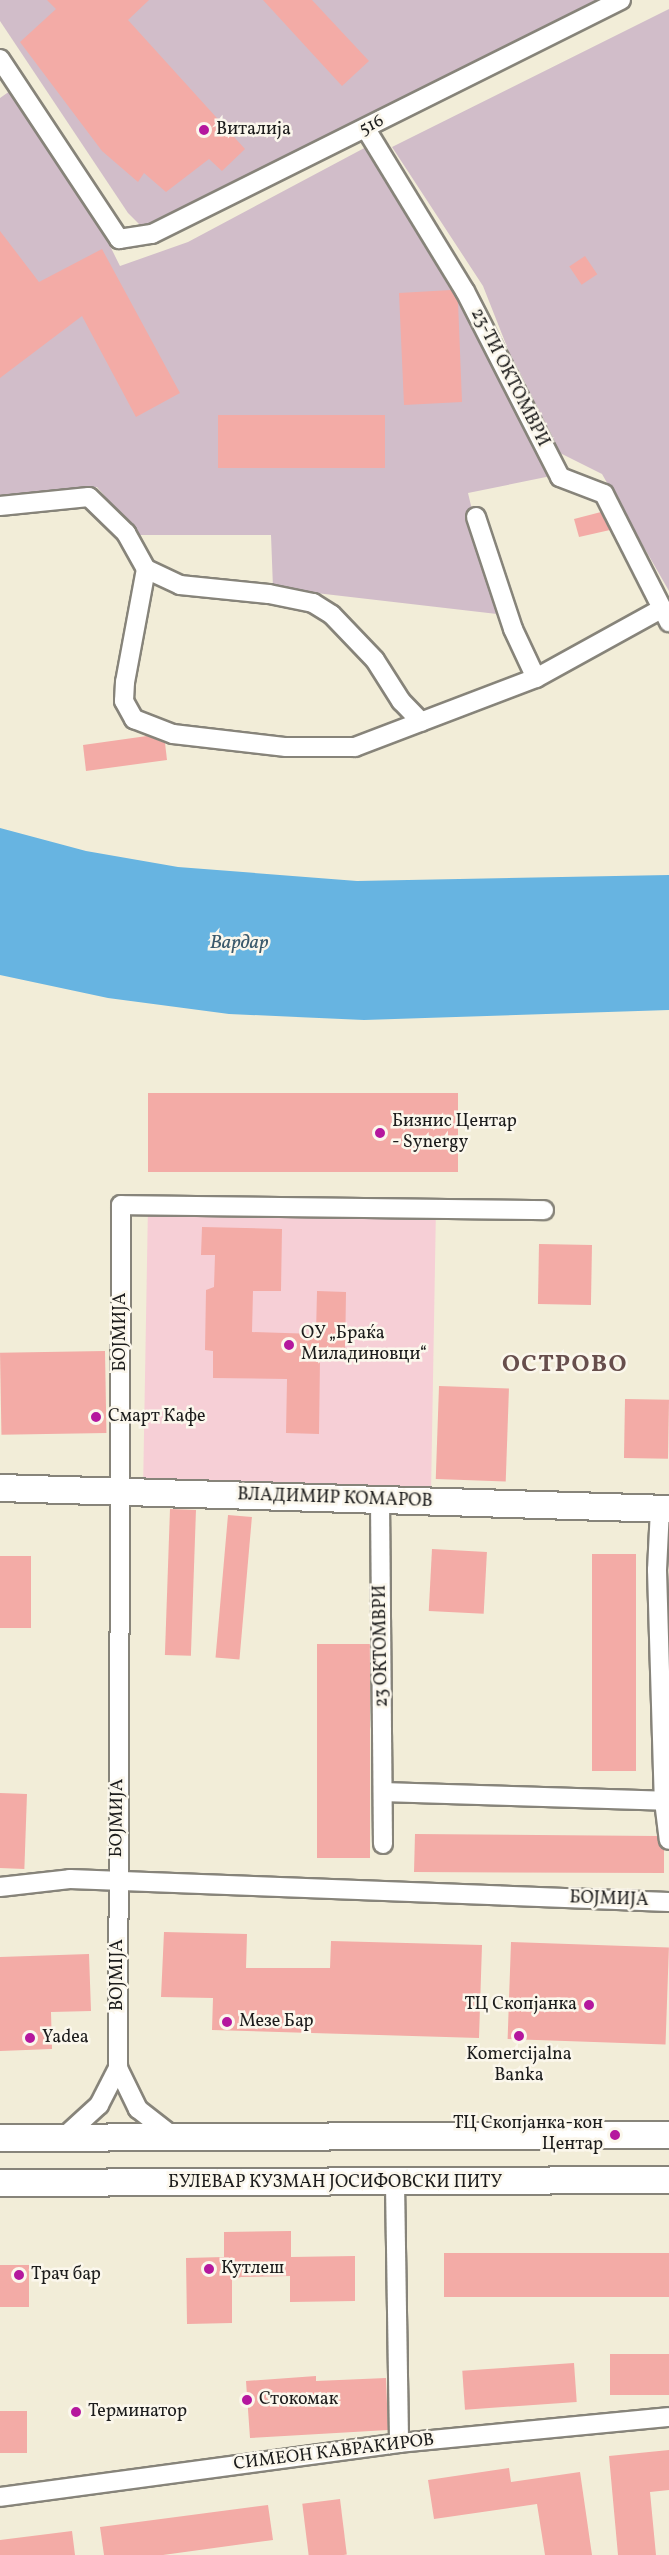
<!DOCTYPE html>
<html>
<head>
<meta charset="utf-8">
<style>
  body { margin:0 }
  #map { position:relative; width:669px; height:2555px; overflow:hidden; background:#f2edd8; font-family:Vollkorn,serif }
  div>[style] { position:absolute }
  .built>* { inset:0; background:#f6cfd6; transform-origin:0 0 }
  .industrial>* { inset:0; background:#d1bdc9 }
  .water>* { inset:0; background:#67b4e1 }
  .building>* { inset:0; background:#f3aba6; transform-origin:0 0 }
  .roads { filter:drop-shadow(2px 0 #87847a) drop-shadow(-2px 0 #87847a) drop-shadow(0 2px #87847a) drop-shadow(0 -2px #87847a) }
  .street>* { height:18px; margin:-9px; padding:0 9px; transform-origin:9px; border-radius:9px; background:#fff }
  .secondary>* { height:26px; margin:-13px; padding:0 13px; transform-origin:13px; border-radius:13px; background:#fff }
  .dots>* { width:16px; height:16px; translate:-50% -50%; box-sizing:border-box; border:3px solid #fbf7ec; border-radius:50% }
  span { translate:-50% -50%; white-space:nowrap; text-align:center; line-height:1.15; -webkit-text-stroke:5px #fbf7ec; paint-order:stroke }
  .street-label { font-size:18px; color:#1c1c1c }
  .poi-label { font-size:18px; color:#1c1c1c }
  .left { translate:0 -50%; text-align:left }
  .right { translate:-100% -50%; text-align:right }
  .water-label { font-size:20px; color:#3a596b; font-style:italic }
  .district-label { font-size:24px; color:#674e4c; font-weight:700; letter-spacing:1.5px }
</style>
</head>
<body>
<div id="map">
  <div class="built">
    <i style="left:148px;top:1205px;width:288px;height:278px;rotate:1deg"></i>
  </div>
  <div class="industrial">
    <i style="clip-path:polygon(0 0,607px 0,144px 229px,128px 213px,0 21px)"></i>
    <i style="clip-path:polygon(669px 9px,669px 591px,602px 474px,546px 446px,483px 286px,392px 147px)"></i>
    <i style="clip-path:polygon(10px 91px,104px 234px,120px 266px,188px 242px,370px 145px,459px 291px,551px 476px,468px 493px,497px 614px,273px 588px,271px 535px,138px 535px,97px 487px,0 497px,0 98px)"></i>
  </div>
  <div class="water">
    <i style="clip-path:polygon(0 828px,86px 851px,178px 867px,357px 881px,669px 875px,669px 1010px,364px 1020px,229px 1014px,108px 998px,0 975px)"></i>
  </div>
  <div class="building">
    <i style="clip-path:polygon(47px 0,149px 0,128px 20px,245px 149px,222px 171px,209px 159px,166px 192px,144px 173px,138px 182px,102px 151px,20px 42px,56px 9px)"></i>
    <i style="clip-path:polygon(263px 0,312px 0,369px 61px,342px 86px)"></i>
    <i style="clip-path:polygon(0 231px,39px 282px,102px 249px,180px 393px,136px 417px,82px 316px,0 378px)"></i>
    <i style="left:585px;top:256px;width:22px;height:19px;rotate:56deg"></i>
    <i style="clip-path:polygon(451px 290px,458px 302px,462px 402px,404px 405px,399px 293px)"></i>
    <i style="left:385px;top:415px;width:53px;height:167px;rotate:90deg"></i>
    <i style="clip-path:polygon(601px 512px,610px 530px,579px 537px,574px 519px)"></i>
    <i style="clip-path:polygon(147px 736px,165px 743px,167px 760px,86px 771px,83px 745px)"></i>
    <i style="left:458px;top:1093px;width:79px;height:310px;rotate:90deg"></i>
    <i style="clip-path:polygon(202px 1227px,282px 1229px,281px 1291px,253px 1291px,252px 1332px,316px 1334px,317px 1291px,346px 1292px,345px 1359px,320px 1359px,319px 1434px,286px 1433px,287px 1379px,213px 1378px,213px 1351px,205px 1350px,206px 1290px,214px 1287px,215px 1255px,201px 1255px)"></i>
    <i style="left:539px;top:1244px;width:53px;height:60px;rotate:1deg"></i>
    <i style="left:105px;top:1351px;width:82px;height:105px;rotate:89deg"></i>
    <i style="left:439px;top:1386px;width:70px;height:93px;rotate:2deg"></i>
    <i style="left:625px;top:1399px;width:44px;height:59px;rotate:1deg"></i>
    <i style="left:170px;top:1509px;width:26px;height:146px;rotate:2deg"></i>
    <i style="left:228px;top:1515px;width:24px;height:143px;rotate:5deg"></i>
    <i style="left:432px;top:1549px;width:55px;height:62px;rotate:3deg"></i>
    <i style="left:592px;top:1554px;width:44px;height:217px"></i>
    <i style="left:0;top:1556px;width:31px;height:72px"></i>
    <i style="left:317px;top:1644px;width:53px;height:214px"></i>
    <i style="left:0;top:1793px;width:27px;height:75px;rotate:2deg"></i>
    <i style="clip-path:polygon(415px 1834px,657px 1836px,664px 1850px,664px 1873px,414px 1872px)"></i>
    <i style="clip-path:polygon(164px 1932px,247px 1934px,246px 1968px,330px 1968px,331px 1941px,482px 1945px,479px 2038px,212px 2030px,213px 1998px,161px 1997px)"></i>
    <i style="left:511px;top:1942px;width:158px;height:97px;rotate:2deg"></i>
    <i style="clip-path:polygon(89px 1954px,91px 2011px,51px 2012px,52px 2049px,0 2051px,0 1957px)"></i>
    <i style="clip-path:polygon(291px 2231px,291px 2257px,355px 2256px,355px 2301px,290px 2302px,290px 2276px,241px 2277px,232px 2280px,232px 2323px,187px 2324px,186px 2258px,224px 2257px,224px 2232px)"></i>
    <i style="left:669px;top:2253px;width:44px;height:225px;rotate:90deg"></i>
    <i style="left:0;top:2265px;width:29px;height:42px"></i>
    <i style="left:669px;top:2354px;width:41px;height:59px;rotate:90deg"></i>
    <i style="left:574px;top:2363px;width:39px;height:112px;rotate:86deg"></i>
    <i style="clip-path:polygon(316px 2376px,316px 2381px,386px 2378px,388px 2430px,250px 2438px,246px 2381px)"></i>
    <i style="left:0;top:2411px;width:27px;height:42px"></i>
    <i style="clip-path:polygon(669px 2450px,669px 2490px,650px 2492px,656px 2555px,618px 2555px,609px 2456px)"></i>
    <i style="clip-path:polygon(509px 2468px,511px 2482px,580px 2472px,592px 2555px,545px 2555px,537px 2504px,434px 2519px,428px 2480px)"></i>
    <i style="left:340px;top:2499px;width:56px;height:38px;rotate:83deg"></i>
    <i style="clip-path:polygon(268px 2505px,273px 2540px,163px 2555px,104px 2555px,100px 2527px)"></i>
    <i style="clip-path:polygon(72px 2531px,75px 2555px,0 2555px,0 2540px)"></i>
  </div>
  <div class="roads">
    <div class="street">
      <i style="left:0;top:59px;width:216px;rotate:56.5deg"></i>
      <i style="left:119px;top:239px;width:33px;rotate:-9deg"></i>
      <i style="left:152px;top:234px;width:524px;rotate:-26.52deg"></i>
      <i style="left:366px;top:129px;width:190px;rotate:58.6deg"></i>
      <i style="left:465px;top:291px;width:209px;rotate:62.9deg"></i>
      <i style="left:560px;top:477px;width:47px;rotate:21.1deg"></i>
      <i style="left:604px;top:494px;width:144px;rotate:63.1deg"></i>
      <i style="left:0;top:506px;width:89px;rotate:-5.8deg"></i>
      <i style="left:89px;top:497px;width:52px;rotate:44.2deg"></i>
      <i style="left:126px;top:533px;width:41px;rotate:60.9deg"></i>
      <i style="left:476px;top:517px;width:118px;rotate:71.7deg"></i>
      <i style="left:513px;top:629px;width:54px;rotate:64.9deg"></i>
      <i style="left:146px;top:569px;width:115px;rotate:100.5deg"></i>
      <i style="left:125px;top:682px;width:19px;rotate:93deg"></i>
      <i style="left:124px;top:701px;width:21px;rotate:61deg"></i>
      <i style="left:134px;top:719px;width:42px;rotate:21deg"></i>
      <i style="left:173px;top:734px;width:114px;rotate:6.6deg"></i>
      <i style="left:286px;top:747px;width:69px"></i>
      <i style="left:355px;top:747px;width:194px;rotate:-20.9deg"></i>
      <i style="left:536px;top:678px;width:143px;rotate:-28.9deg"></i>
      <i style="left:146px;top:569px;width:38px;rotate:25deg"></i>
      <i style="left:180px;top:585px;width:89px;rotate:5.8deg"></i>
      <i style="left:269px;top:594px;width:45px;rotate:11.6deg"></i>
      <i style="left:313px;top:603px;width:22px;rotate:32deg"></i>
      <i style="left:332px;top:615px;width:62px;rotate:46.3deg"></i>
      <i style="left:375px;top:660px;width:49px;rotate:57.6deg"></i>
      <i style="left:401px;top:701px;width:29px;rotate:46deg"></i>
      <i style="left:380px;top:1501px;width:343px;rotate:89.5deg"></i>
      <i style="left:660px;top:1509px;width:61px;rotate:92.8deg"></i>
      <i style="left:657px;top:1570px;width:231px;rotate:88.3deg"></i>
      <i style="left:664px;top:1801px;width:39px;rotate:83deg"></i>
      <i style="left:383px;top:1792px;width:281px;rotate:1.8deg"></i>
      <i style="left:0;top:1887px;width:70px;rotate:-6.5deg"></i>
      <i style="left:70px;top:1879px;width:599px;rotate:2.2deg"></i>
      <i style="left:174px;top:2137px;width:46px;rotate:-142.1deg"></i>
      <i style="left:138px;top:2109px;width:46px;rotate:-116deg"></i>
      <i style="left:118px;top:2068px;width:863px;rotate:-89.8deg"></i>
      <i style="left:121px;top:1205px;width:423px;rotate:0.7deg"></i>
      <i style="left:63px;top:2138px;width:49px;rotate:-42.5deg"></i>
      <i style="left:99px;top:2105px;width:42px;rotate:-62.8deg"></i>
      <i style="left:395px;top:2184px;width:259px;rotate:89.1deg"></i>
      <i style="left:0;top:2497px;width:403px;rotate:-7.7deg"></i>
      <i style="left:399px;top:2443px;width:271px;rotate:-5.5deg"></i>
    </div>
    <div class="secondary">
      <i style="left:0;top:1488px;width:669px;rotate:1.8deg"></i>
      <i style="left:0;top:2138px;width:669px;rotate:-0.26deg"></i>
      <i style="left:0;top:2183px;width:669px;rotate:-0.26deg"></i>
    </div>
  </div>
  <div class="dots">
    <i style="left:204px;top:130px;background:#b5179e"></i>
    <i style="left:380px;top:1133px;background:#b5179e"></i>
    <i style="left:289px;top:1345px;background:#b5179e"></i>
    <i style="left:96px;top:1417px;background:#b5179e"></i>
    <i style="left:589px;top:2005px;background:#b5179e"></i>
    <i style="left:227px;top:2022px;background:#b5179e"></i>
    <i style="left:519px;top:2036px;background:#b5179e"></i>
    <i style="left:30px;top:2038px;background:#b5179e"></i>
    <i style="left:615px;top:2135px;background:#b5179e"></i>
    <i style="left:209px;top:2269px;background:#b5179e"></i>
    <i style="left:19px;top:2275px;background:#b5179e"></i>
    <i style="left:247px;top:2400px;background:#b5179e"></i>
    <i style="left:76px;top:2412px;background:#b5179e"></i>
  </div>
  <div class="street-label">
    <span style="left:372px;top:126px;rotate:-26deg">516</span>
    <span style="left:509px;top:378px;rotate:63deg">23-ТИ ОКТОМВРИ</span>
    <span style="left:121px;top:1332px;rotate:-90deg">БОЈМИЈА</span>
    <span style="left:335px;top:1499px;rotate:2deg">ВЛАДИМИР КОМАРОВ</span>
    <span style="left:382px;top:1646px;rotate:-91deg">23 ОКТОМВРИ</span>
    <span style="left:118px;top:1818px;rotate:-89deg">БОЈМИЈА</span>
    <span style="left:609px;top:1900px;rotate:2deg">БОЈМИЈА</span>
    <span style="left:118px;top:1975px;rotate:-90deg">BOJMIJA</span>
    <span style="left:335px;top:2183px">БУЛЕВАР КУЗМАН ЈОСИФОВСКИ ПИТУ</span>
    <span style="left:334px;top:2453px;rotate:-7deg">СИМЕОН КАВРАКИРОВ</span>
  </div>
  <div class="poi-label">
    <span class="left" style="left:216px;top:130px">Виталија</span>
    <span class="left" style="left:392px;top:1133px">Бизнис Центар<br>- Synergy</span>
    <span class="left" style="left:301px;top:1345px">ОУ „Браќа<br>Миладиновци“</span>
    <span class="left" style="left:108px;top:1417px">Смарт Кафе</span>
    <span class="right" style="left:577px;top:2005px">ТЦ Скопјанка</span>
    <span class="left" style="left:239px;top:2022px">Мезе Бар</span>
    <span class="left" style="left:42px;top:2038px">Yadea</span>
    <span style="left:519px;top:2066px">Komercijalna<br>Banka</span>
    <span class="right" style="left:603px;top:2135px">ТЦ Скопјанка-кон<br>Центар</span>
    <span class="left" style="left:221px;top:2269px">Кутлеш</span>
    <span class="left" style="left:31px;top:2275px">Трач бар</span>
    <span class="left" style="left:259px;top:2400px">Стокомак</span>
    <span class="left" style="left:88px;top:2412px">Терминатор</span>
  </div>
  <div class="water-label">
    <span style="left:239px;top:943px">Вардар</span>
  </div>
  <div class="district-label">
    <span style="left:565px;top:1366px">ОСТРОВО</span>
  </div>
</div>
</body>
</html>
